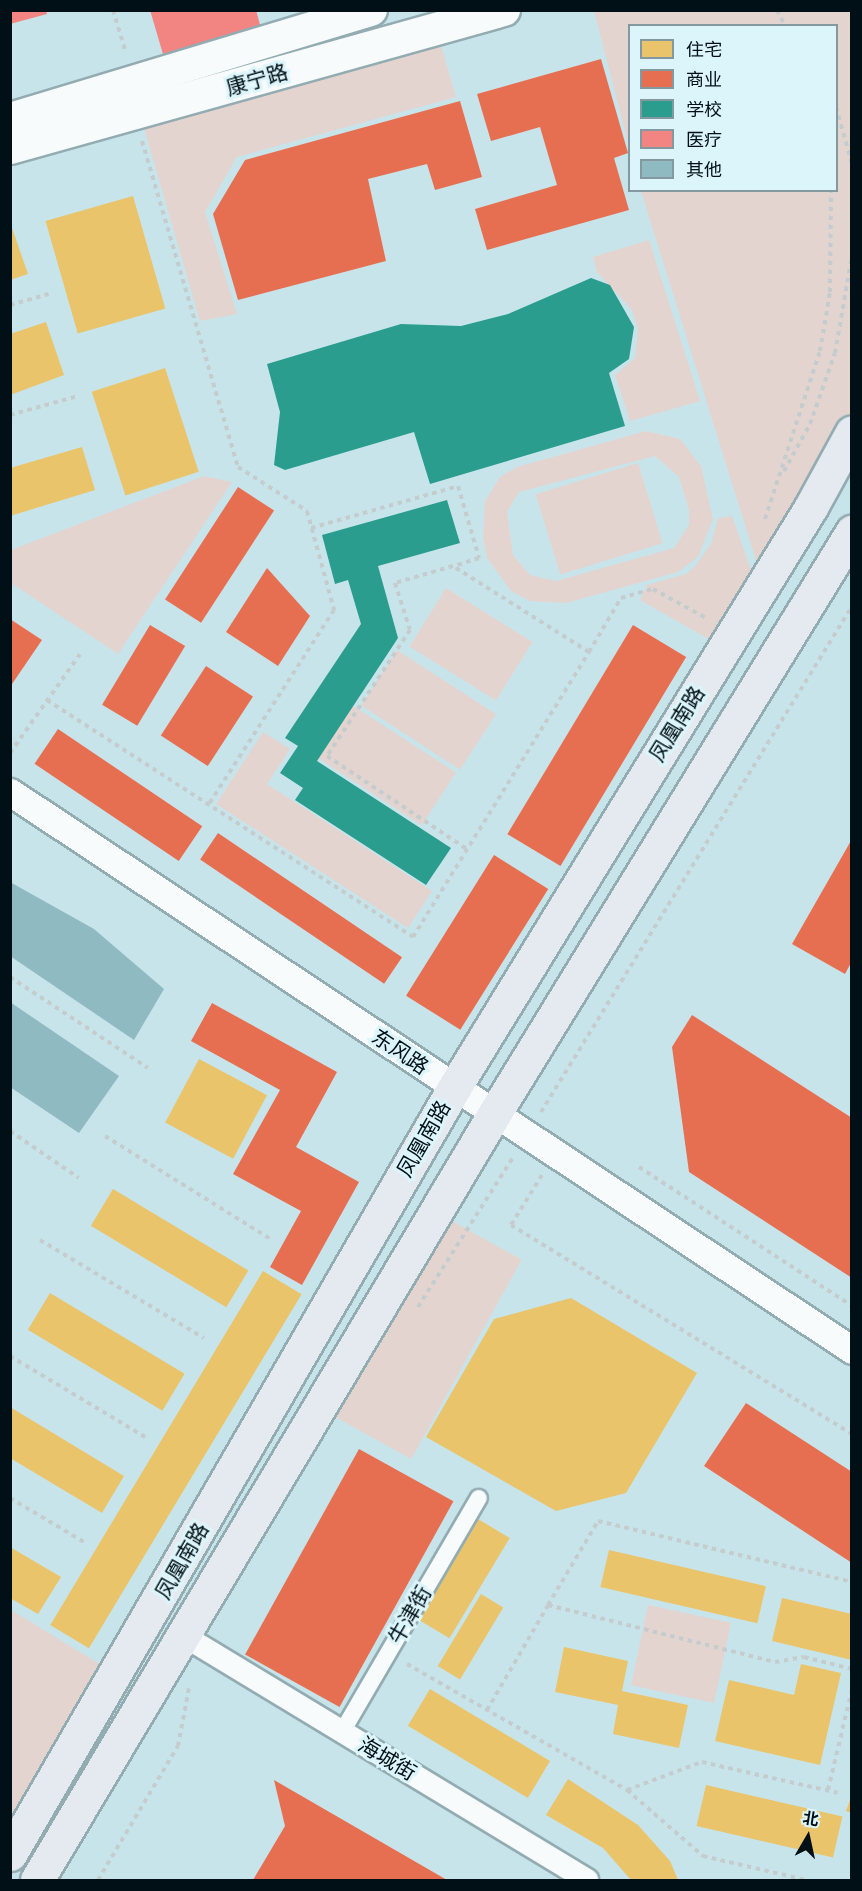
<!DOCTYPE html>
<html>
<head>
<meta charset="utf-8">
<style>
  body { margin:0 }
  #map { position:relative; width:862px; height:1891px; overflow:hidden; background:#c8e4eb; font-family:"Source Sans 3","Noto Sans SC",sans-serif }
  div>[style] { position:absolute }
  .green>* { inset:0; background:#e4d4cf; transform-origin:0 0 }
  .homes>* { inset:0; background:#e9c46a; transform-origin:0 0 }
  .shops>* { inset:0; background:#e76f51; transform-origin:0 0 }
  .schools>* { inset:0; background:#2a9d8f }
  .health>* { inset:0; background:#f28482 }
  .building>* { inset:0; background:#90bac2 }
  .path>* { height:4px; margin-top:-2px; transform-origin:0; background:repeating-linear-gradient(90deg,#c5ccce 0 4.5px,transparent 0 9px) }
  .roads { filter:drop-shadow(2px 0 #93acb2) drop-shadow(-2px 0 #93acb2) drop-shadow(0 2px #93acb2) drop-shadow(0 -2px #93acb2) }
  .pedestrian>* { height:16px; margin:-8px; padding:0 8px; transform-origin:8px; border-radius:8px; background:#f7fbfc }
  .minor>* { height:22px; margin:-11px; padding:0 11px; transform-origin:11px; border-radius:11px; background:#f7fbfc }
  .tertiary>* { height:27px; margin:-13.5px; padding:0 13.5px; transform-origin:13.5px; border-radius:13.5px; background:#f7fbfc }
  .secondary>* { height:32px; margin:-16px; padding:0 16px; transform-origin:16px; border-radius:16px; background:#f7fbfc }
  .primary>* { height:33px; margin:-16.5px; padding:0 16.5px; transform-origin:16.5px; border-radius:16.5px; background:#e4eaef }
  span { translate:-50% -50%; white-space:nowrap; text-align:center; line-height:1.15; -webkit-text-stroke:6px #dcf5fb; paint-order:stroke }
  .street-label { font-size:21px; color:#001016 }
  .frame { position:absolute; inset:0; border:12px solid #001016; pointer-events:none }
  .legend { position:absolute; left:628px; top:24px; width:210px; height:168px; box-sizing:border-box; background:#dcf5fb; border:2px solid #84999f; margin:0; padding:8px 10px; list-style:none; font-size:18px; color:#001016 }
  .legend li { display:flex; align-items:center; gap:12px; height:30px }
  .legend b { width:30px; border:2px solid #84999f }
  .north { position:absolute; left:778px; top:1807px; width:60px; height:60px; -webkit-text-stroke:4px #dcf5fb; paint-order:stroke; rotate:9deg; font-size:16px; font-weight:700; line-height:24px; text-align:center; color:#001016 }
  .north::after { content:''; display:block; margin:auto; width:21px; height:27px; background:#001016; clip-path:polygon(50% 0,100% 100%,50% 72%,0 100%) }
</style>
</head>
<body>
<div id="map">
  <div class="green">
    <i style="clip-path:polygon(594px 11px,851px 11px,851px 431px,763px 583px,641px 191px,836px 190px,836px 26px,630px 26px,629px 146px)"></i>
    <i style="clip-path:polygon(438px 35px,456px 97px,237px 157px,205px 212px,237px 314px,200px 321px,141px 118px)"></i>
    <i style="clip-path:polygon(649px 240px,700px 401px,630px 421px,615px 375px,635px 358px,638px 329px,632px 310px,597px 272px,593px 257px)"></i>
    <i style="clip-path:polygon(evenodd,646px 431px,680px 439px,701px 466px,713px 519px,698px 557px,678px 572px,566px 603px,530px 601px,511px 591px,487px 558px,483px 538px,485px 501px,500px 477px,517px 467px,646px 431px,655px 456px,679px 477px,689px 510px,689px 525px,674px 548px,556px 581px,530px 575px,513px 555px,507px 512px,519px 492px,655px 456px)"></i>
    <i style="left:638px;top:463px;width:84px;height:107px;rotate:73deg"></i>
    <i style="clip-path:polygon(204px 476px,232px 482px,118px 654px,11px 583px,11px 550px)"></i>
    <i style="clip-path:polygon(732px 516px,756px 584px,719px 645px,640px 600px,647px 585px,686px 574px,696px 565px,711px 544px,718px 518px)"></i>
    <i style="left:446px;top:588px;width:102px;height:69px;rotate:32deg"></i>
    <i style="left:397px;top:650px;width:118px;height:66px;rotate:33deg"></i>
    <i style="left:352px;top:705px;width:124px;height:63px;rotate:33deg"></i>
    <i style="clip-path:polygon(263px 732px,290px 749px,267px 784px,432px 891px,408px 928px,216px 804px)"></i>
    <i style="left:443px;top:1216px;width:90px;height:228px;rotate:29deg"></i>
    <i style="left:648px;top:1605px;width:85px;height:82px;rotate:12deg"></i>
    <i style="clip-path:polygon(11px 1610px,103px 1666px,11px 1819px)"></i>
  </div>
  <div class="homes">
    <i style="left:133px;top:196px;width:117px;height:91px;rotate:74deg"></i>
    <i style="clip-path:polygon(10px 222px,28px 274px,10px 280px)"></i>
    <i style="clip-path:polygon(46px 322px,64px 375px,10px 395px,10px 334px)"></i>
    <i style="left:165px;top:368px;width:109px;height:77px;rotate:72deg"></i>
    <i style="clip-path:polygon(82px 447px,95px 490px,10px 516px,10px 468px)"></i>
    <i style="left:199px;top:1059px;width:77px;height:72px;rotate:28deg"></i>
    <i style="left:113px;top:1189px;width:158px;height:43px;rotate:31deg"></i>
    <i style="left:263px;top:1271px;width:45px;height:413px;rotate:31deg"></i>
    <i style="left:50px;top:1293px;width:157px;height:43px;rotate:31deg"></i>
    <i style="clip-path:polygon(571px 1298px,697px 1373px,626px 1493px,556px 1511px,426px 1437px,494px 1319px)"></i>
    <i style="clip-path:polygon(10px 1407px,124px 1476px,102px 1513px,10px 1458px)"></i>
    <i style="left:478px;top:1519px;width:37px;height:117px;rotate:31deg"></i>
    <i style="clip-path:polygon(10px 1547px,61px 1577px,38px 1614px,10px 1598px)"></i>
    <i style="left:609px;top:1550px;width:161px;height:38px;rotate:13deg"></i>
    <i style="left:481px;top:1594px;width:26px;height:84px;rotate:31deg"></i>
    <i style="clip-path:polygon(782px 1598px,852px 1614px,852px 1660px,772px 1641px)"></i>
    <i style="clip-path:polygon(564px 1647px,628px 1661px,622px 1691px,688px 1705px,679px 1748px,613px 1734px,618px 1705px,555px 1692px)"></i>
    <i style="clip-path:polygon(801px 1664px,841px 1673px,820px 1765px,715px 1741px,729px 1680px,794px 1695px)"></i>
    <i style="left:430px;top:1689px;width:140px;height:43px;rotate:31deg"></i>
    <i style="clip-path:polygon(568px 1779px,638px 1825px,670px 1861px,678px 1880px,631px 1880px,603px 1848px,546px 1815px)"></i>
    <i style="left:706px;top:1785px;width:140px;height:42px;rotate:13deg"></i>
    <i style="clip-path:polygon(851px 1797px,852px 1797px,852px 1813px,846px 1811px)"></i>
  </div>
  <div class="shops">
    <i style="clip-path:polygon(601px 59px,628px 153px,614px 158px,629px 210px,487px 250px,475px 209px,557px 185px,540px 127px,491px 141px,477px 94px)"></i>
    <i style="clip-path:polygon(460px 101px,482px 177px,435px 190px,427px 164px,368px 179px,386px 261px,238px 300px,213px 214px,245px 160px)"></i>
    <i style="left:238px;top:487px;width:43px;height:134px;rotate:33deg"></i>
    <i style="clip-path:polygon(267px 568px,310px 616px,278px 666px,226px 632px)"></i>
    <i style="clip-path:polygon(10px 619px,42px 640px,10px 687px)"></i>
    <i style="left:150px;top:625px;width:41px;height:93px;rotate:31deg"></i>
    <i style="left:633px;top:625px;width:62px;height:244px;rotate:31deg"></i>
    <i style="left:206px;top:666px;width:56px;height:83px;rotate:33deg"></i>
    <i style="left:58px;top:729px;width:174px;height:42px;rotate:34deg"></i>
    <i style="left:218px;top:833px;width:222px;height:32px;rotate:34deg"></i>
    <i style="clip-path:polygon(852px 839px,852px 961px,845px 974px,792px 944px)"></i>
    <i style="left:494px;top:855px;width:64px;height:166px;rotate:32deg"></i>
    <i style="clip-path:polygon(212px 1003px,337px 1072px,296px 1147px,359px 1182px,302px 1285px,270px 1267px,301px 1211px,233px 1174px,280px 1090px,191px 1041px)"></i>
    <i style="clip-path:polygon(692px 1015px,852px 1118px,852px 1278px,689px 1172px,672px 1047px)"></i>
    <i style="clip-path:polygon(746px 1403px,852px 1472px,852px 1563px,704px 1466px)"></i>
    <i style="left:359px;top:1449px;width:108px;height:235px;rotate:29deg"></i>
    <i style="clip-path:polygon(274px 1780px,447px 1880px,253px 1880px,285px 1826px)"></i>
  </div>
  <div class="schools">
    <i style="clip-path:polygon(591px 278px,610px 285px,634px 327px,629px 359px,609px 373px,625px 426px,430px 484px,414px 432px,285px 470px,274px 465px,280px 412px,267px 364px,401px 324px,461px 326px,508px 314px)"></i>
    <i style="clip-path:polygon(447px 500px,460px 543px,378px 566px,398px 638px,317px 761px,451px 848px,426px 885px,295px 800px,303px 788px,280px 773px,298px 746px,285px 738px,361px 624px,348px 580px,335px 584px,322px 535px)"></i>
  </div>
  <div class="health">
    <i style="clip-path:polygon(10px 10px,46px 10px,47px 14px,10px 24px)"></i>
    <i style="clip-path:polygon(150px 10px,256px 10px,262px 32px,165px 61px)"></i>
  </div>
  <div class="building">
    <i style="clip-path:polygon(10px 882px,94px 929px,164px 989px,134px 1040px,10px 956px)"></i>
    <i style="clip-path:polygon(10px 1002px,119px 1076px,79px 1133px,10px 1087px)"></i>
  </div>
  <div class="path">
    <i style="left:113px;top:10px;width:45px;rotate:73.2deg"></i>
    <i style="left:777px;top:10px;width:18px;rotate:63deg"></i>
    <i style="left:836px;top:107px;width:59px;rotate:74.3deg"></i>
    <i style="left:142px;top:141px;width:340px;rotate:73.6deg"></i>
    <i style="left:238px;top:467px;width:82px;rotate:32.5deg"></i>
    <i style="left:307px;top:511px;width:103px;rotate:74.7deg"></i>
    <i style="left:334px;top:610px;width:231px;rotate:122.8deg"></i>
    <i style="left:10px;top:305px;width:40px;rotate:-16deg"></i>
    <i style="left:10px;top:415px;width:71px;rotate:-15.6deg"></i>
    <i style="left:784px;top:471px;width:54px;rotate:-61deg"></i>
    <i style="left:810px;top:424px;width:75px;rotate:-70.6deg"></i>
    <i style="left:835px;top:353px;width:98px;rotate:-80.1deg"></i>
    <i style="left:765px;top:519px;width:177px;rotate:-71.9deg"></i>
    <i style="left:820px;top:351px;width:60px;rotate:-80.4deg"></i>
    <i style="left:830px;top:292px;width:102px;rotate:-89.4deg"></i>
    <i style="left:311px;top:528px;width:153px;rotate:-15.9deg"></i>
    <i style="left:458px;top:486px;width:75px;rotate:73.7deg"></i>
    <i style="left:479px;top:558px;width:26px;rotate:162deg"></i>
    <i style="left:589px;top:652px;width:63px;rotate:-59.3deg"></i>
    <i style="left:621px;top:598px;width:33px;rotate:-16deg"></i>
    <i style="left:653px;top:589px;width:63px;rotate:28.6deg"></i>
    <i style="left:47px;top:700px;width:436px;rotate:32.9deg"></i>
    <i style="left:413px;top:937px;width:335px;rotate:-58.3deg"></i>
    <i style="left:589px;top:652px;width:161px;rotate:-147.7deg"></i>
    <i style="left:453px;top:566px;width:60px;rotate:163.7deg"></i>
    <i style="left:395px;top:583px;width:49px;rotate:72.3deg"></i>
    <i style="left:410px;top:630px;width:151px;rotate:123.4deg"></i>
    <i style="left:327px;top:756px;width:168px;rotate:33.6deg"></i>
    <i style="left:10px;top:753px;width:121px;rotate:-54.7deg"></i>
    <i style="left:10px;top:977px;width:165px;rotate:33.4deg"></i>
    <i style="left:541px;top:1112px;width:594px;rotate:-58.42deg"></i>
    <i style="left:10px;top:1131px;width:83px;rotate:34.3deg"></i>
    <i style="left:105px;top:1136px;width:197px;rotate:31.9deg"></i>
    <i style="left:639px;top:1167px;width:254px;rotate:33.1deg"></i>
    <i style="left:542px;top:1175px;width:59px;rotate:121.8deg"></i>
    <i style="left:511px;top:1225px;width:400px;rotate:31.5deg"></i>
    <i style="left:40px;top:1240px;width:191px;rotate:30.9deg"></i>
    <i style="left:418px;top:1307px;width:179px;rotate:-57.6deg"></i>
    <i style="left:10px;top:1356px;width:160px;rotate:30.9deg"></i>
    <i style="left:10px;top:1498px;width:86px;rotate:30.7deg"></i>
    <i style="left:548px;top:1605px;width:98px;rotate:-59.2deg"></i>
    <i style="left:598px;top:1521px;width:261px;rotate:13.5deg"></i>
    <i style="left:407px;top:1664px;width:254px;rotate:29.8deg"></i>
    <i style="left:627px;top:1790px;width:101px;rotate:41deg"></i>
    <i style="left:703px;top:1856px;width:106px;rotate:13.1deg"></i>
    <i style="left:487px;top:1710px;width:121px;rotate:-59.8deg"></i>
    <i style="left:548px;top:1605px;width:234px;rotate:14.1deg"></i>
    <i style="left:775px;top:1662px;width:29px;rotate:-10deg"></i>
    <i style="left:804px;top:1657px;width:49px;rotate:14deg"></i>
    <i style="left:627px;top:1790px;width:80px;rotate:-20.5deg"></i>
    <i style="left:702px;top:1762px;width:139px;rotate:12.8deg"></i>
    <i style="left:828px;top:1790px;width:104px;rotate:-76.6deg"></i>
    <i style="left:98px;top:1880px;width:156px;rotate:-59.2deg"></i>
    <i style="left:178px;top:1746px;width:59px;rotate:-79.3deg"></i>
  </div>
  <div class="roads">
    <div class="pedestrian">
      <i style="left:342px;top:1732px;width:271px;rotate:-59.7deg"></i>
    </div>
    <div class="minor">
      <i style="left:186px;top:1637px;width:469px;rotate:31.2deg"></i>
    </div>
    <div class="tertiary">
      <i style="left:10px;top:792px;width:1010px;rotate:33.53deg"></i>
    </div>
    <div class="secondary">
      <i style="left:10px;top:119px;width:377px;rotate:-16.8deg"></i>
      <i style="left:10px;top:148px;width:513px;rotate:-15.61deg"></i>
    </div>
    <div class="primary">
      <i style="left:10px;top:1854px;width:885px;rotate:-59.9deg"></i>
      <i style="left:454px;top:1088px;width:682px;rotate:-58.43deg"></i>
      <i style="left:811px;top:507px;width:85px;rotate:-61.3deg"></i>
      <i style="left:37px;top:1880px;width:890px;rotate:-59.17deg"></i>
      <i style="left:493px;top:1116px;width:686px;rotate:-58.42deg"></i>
    </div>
  </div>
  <div class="street-label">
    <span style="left:257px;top:80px;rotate:-16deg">康宁路</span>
    <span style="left:677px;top:724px;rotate:-58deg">凤凰南路</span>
    <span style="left:400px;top:1052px;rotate:34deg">东风路</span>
    <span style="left:424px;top:1139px;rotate:-60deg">凤凰南路</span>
    <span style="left:182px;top:1561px;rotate:-60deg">凤凰南路</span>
    <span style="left:410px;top:1615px;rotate:-60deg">牛津街</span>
    <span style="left:387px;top:1759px;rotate:31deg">海城街</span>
  </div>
  <div class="frame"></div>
  <ul class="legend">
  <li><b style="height:16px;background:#e9c46a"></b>住宅</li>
  <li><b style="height:16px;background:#e76f51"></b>商业</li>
  <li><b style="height:16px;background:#2a9d8f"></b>学校</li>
  <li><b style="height:16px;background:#f28482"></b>医疗</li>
  <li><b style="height:16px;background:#90bac2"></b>其他</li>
  </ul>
  <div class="north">北</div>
</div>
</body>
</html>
